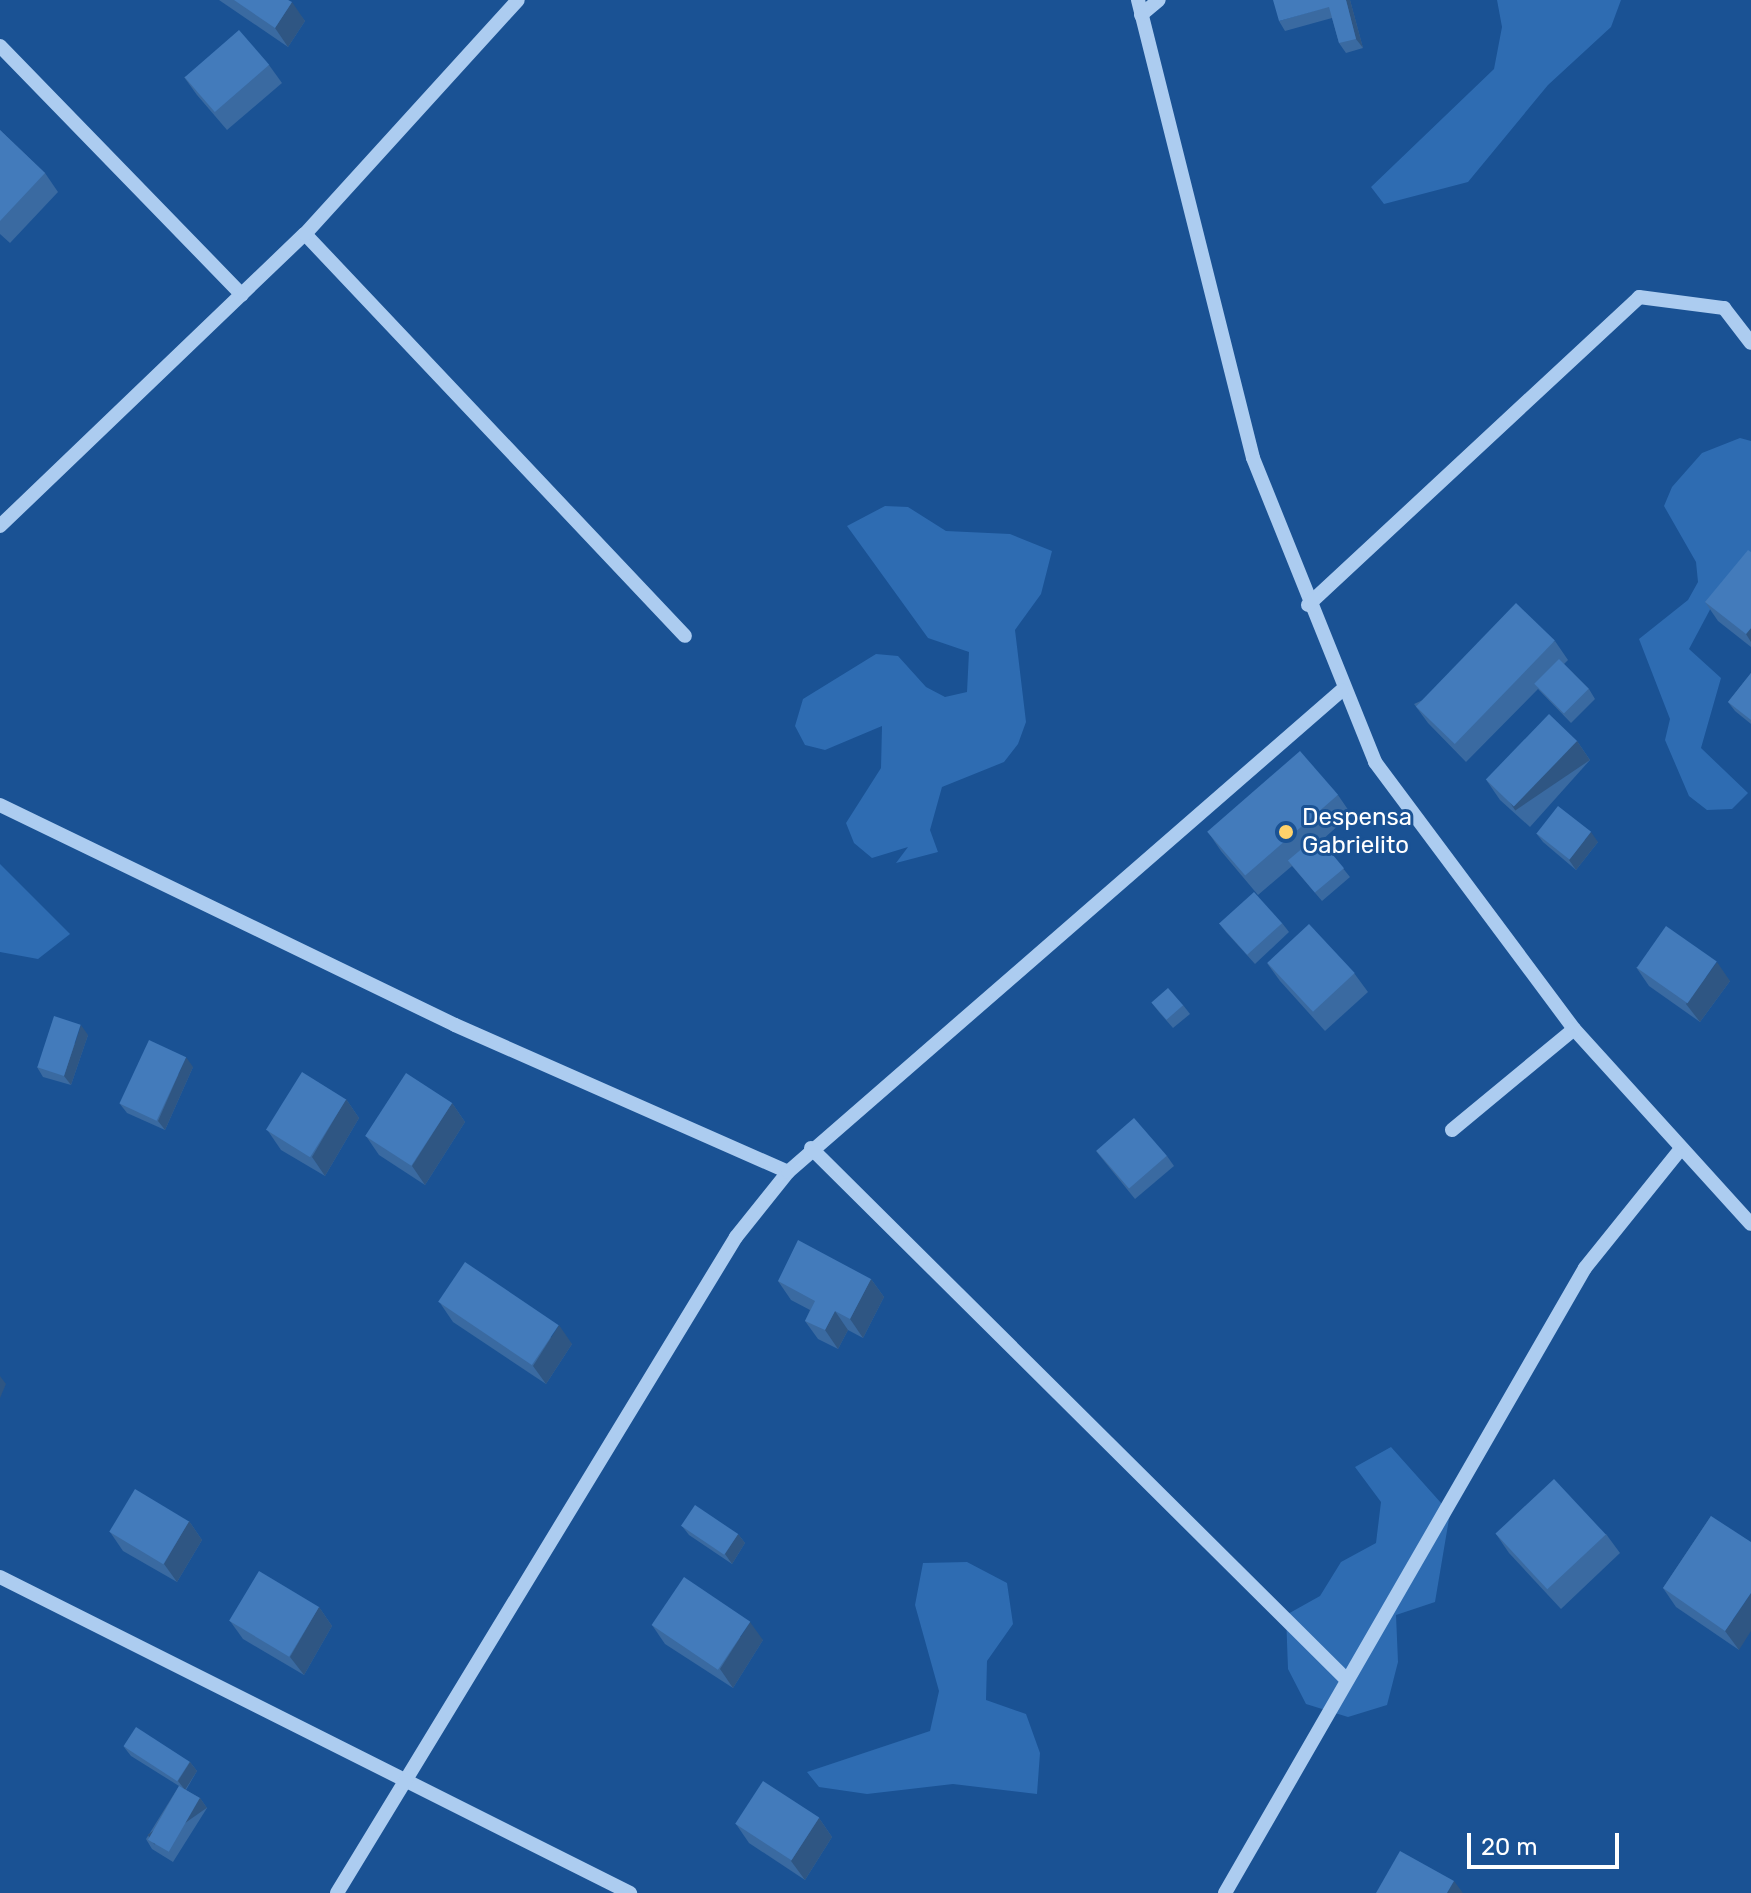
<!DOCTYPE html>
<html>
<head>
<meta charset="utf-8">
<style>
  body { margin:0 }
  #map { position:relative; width:1751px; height:1893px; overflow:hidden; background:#1a5294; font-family:Rubik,sans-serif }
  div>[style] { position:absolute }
  .green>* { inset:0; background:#2e6cb2 }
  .minor>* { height:14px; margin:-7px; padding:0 7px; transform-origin:7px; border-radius:7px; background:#acccf0 }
  .wall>* { inset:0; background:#3a6aa1 }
  .shaded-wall>* { inset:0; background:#2f5683; transform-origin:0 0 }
  .building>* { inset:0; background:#437bbb; transform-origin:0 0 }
  .dots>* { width:22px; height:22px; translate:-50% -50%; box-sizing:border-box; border:4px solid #1a5294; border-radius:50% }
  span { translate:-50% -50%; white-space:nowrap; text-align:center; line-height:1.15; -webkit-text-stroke:6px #1a5294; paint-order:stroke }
  .poi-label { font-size:24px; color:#fff }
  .left { translate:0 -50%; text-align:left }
  .scale { position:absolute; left:1467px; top:1833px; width:152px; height:36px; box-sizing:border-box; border:4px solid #fff; border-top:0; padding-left:10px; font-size:24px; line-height:28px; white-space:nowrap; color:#fff; -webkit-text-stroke:6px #1a5294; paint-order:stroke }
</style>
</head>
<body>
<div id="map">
  <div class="green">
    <i style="clip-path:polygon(1497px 0,1621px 0,1611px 27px,1548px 85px,1468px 182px,1384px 204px,1371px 187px,1494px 69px,1502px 27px)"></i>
    <i style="clip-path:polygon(1740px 438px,1751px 441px,1751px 564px,1729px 574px,1689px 649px,1721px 678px,1701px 748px,1748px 793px,1732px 809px,1707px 810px,1689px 796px,1665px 740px,1670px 719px,1639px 639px,1688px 600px,1698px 582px,1696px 562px,1664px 506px,1672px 487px,1702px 453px)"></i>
    <i style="clip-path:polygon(885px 506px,908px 507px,946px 531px,1010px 534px,1052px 551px,1041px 594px,1015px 630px,1026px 722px,1018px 744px,1004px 762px,942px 787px,930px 830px,938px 852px,896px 863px,908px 847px,872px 858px,854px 843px,846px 823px,881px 768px,882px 726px,825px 750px,805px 745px,795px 726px,803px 699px,876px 654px,898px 656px,926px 687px,945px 697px,967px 692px,969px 652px,928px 638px,847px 526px)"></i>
    <i style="clip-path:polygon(0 864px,70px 934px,38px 959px,0 952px)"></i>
    <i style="clip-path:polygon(1391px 1447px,1450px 1513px,1435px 1602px,1396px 1615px,1398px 1662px,1387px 1705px,1348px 1717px,1306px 1704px,1288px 1669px,1286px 1615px,1320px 1596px,1341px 1562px,1376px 1543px,1381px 1502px,1355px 1467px)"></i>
    <i style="clip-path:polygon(967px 1562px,1007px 1583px,1013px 1624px,987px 1661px,986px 1700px,1026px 1714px,1040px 1753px,1037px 1794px,953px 1784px,867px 1794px,819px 1787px,807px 1772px,930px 1731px,939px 1691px,915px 1605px,923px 1563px)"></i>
  </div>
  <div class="minor">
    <i style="left:1138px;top:0;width:472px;rotate:75.9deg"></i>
    <i style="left:1253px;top:458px;width:328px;rotate:68.1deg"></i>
    <i style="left:1375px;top:762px;width:333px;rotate:53.3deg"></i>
    <i style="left:1574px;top:1029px;width:263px;rotate:47.8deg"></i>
    <i style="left:1141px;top:15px;width:23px;rotate:-40deg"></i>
    <i style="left:0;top:46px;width:347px;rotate:45.8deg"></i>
    <i style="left:305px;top:234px;width:553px;rotate:46.61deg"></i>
    <i style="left:0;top:526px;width:422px;rotate:-43.8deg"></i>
    <i style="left:305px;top:234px;width:316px;rotate:-47.7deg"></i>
    <i style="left:1308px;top:605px;width:452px;rotate:-42.9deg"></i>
    <i style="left:1639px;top:297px;width:86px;rotate:7.4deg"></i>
    <i style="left:1724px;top:308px;width:44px;rotate:52.4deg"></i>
    <i style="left:0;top:805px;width:505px;rotate:25.8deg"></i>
    <i style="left:455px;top:1025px;width:364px;rotate:23.8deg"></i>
    <i style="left:1452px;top:1130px;width:158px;rotate:-39.6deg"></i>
    <i style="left:811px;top:1148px;width:754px;rotate:44.79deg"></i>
    <i style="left:0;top:1577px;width:705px;rotate:26.64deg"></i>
    <i style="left:337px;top:1893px;width:768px;rotate:-58.69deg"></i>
    <i style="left:736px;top:1237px;width:83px;rotate:-51.3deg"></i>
    <i style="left:788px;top:1172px;width:734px;rotate:-41.02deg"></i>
    <i style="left:1225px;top:1893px;width:721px;rotate:-60.06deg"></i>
    <i style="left:1585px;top:1268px;width:150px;rotate:-51.2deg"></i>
  </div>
  <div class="wall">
    <i style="clip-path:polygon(219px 0,288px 0,305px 21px,288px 47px)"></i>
    <i style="clip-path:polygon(1350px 0,1363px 48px,1346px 53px,1339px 43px,1332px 18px,1285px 31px,1279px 21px)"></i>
    <i style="clip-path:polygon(269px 65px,282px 83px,227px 130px,197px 95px,184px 77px)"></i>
    <i style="clip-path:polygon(0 130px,45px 173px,58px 192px,10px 243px,0 234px)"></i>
    <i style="clip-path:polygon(1751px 552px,1751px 647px,1718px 621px,1705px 602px)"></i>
    <i style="clip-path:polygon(1555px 641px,1568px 660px,1564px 664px,1589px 689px,1595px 699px,1571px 723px,1538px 689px,1466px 762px,1428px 723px,1414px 704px)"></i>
    <i style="clip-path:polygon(1751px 673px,1751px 724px,1735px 711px,1728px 702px)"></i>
    <i style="clip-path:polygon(1577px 741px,1590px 760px,1530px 827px,1500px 800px,1487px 781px)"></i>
    <i style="clip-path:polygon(1338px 795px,1351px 814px,1321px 841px,1350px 877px,1322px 901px,1292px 866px,1258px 895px,1221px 851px,1208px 832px)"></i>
    <i style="clip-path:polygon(1536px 833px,1598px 842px,1576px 870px,1543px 842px)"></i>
    <i style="clip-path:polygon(1219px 923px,1282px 923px,1289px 932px,1255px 964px,1226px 932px)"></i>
    <i style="clip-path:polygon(1267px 963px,1354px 973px,1368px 992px,1325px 1031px,1280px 981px)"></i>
    <i style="clip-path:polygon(1636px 967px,1730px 981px,1700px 1022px,1649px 986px)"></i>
    <i style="clip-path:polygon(1152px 1003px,1183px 1005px,1190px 1014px,1173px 1028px,1159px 1012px)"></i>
    <i style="clip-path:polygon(88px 1035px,71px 1085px,43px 1077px,37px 1067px)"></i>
    <i style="clip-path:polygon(193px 1067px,165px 1130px,127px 1113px,120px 1104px)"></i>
    <i style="clip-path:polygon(346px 1099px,359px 1118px,325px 1176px,281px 1150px,268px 1131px)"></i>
    <i style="clip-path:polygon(452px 1103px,465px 1122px,425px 1185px,379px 1155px,366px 1136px)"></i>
    <i style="clip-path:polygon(1096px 1151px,1167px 1156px,1174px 1166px,1135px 1199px)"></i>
    <i style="clip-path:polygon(871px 1279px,884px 1297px,863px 1338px,848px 1330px,838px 1349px,818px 1339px,805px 1321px,810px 1310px,791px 1300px,778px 1281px)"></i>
    <i style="clip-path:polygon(440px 1303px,572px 1344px,546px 1384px,453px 1322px)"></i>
    <i style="clip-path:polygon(1711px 1516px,1739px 1650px,1676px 1607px,1663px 1588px)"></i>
    <i style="clip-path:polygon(189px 1521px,202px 1540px,177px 1582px,123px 1551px,110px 1532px)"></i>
    <i style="clip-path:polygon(682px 1526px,738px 1534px,745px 1543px,732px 1564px,689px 1535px)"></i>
    <i style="clip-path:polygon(1496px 1534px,1606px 1534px,1620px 1553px,1561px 1609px,1509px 1553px)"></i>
    <i style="clip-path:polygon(319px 1607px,332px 1626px,304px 1675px,243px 1639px,230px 1621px)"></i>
    <i style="clip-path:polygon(652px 1625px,763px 1640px,733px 1688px,665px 1644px)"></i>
    <i style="clip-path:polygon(124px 1747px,190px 1762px,197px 1771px,186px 1790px,200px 1798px,207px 1808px,173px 1862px,152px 1849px,146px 1839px,179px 1786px,131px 1756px)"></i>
    <i style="clip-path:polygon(819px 1818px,832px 1837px,805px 1880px,749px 1843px,736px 1824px)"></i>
  </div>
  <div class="shaded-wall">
    <i style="clip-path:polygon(1346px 0,1350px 0,1363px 48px,1356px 39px)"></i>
    <i style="clip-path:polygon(292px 2px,305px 21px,288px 47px,275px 28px)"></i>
    <i style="clip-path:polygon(1751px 628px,1751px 642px,1746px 634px)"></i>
    <i style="left:1577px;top:741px;width:23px;height:90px;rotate:56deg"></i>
    <i style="clip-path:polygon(1591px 832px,1598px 842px,1576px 870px,1569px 860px)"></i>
    <i style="clip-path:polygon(1717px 962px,1730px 981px,1700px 1022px,1686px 1004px)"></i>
    <i style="clip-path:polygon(81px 1025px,88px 1035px,71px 1085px,64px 1076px)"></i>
    <i style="clip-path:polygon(186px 1057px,193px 1067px,165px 1130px,158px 1121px)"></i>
    <i style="clip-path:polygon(346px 1099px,359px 1118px,325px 1176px,312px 1157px)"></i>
    <i style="clip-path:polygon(452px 1103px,465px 1122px,425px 1185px,412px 1166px)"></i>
    <i style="clip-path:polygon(871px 1279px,884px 1297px,863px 1338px,850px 1319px)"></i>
    <i style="clip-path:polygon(835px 1311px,848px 1330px,838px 1349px,825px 1330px)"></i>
    <i style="clip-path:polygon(559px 1325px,572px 1344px,546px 1384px,533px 1366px)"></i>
    <i style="clip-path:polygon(0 1376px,6px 1384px,0 1398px)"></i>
    <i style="clip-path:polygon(189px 1521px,202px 1540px,177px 1582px,164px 1564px)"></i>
    <i style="clip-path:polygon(738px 1534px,745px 1543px,732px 1564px,725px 1554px)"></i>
    <i style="clip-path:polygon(1751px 1593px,1751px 1631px,1739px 1650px,1725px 1631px)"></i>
    <i style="clip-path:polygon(319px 1607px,332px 1626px,304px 1675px,290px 1657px)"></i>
    <i style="clip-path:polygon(750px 1622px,763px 1640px,733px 1688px,720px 1669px)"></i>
    <i style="clip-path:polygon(190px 1762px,197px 1771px,185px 1790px,178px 1781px)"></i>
    <i style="left:200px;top:1798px;width:12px;height:64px;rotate:55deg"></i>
    <i style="clip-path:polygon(819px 1818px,832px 1837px,805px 1880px,791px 1861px)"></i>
    <i style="clip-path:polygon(1454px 1881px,1463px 1893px,1447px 1893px)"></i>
  </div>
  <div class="building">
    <i style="clip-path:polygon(234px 0,288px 0,292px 2px,275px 28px)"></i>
    <i style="clip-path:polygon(1273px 0,1346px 0,1356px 39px,1339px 43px,1329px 7px,1279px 21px)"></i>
    <i style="left:239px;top:30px;width:46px;height:72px;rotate:49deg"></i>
    <i style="clip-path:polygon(0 130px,45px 173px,0 221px)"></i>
    <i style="clip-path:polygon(1748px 550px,1751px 552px,1751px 628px,1746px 634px,1705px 602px)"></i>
    <i style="left:1516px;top:603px;width:54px;height:144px;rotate:44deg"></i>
    <i style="left:1559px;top:659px;width:42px;height:35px;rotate:45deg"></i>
    <i style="clip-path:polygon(1751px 673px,1751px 720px,1728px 702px)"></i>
    <i style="left:1549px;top:714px;width:39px;height:91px;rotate:44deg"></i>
    <i style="left:1300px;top:751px;width:58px;height:123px;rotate:49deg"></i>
    <i style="left:1558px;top:806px;width:42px;height:35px;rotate:38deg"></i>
    <i style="left:1317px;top:836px;width:42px;height:38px;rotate:50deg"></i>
    <i style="left:1254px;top:892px;width:42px;height:47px;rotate:48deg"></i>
    <i style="left:1309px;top:924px;width:67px;height:57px;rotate:47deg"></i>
    <i style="left:1666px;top:926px;width:62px;height:51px;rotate:35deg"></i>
    <i style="left:1168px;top:988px;width:23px;height:22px;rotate:49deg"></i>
    <i style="left:54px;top:1016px;width:28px;height:54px;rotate:18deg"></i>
    <i style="left:149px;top:1040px;width:41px;height:70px;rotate:25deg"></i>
    <i style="left:302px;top:1072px;width:52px;height:68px;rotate:32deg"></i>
    <i style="left:406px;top:1073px;width:55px;height:75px;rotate:33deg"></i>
    <i style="left:1134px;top:1118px;width:50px;height:50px;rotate:49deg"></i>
    <i style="clip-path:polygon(798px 1240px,871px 1279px,850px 1319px,835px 1311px,825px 1330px,805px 1321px,815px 1301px,778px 1281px)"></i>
    <i style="left:465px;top:1262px;width:113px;height:48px;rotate:34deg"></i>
    <i style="left:1554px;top:1479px;width:76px;height:80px;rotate:47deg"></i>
    <i style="left:135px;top:1489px;width:63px;height:50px;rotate:31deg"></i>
    <i style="left:695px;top:1505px;width:52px;height:25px;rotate:34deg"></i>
    <i style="clip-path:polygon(1711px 1516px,1751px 1542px,1751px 1593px,1725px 1631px,1663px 1588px)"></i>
    <i style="left:259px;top:1571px;width:70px;height:58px;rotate:31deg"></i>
    <i style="left:684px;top:1577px;width:80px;height:58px;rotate:34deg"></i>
    <i style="left:136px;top:1727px;width:64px;height:23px;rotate:33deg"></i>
    <i style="left:763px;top:1781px;width:67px;height:51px;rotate:33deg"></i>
    <i style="left:179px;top:1786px;width:24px;height:62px;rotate:30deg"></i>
    <i style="clip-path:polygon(1400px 1851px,1454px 1881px,1447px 1893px,1376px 1893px)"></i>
  </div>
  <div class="dots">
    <i style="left:1286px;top:832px;background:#ffd26b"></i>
  </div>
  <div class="poi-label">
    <span class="left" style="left:1302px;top:832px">Despensa<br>Gabrielito</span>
  </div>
  <div class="scale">20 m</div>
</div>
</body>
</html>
